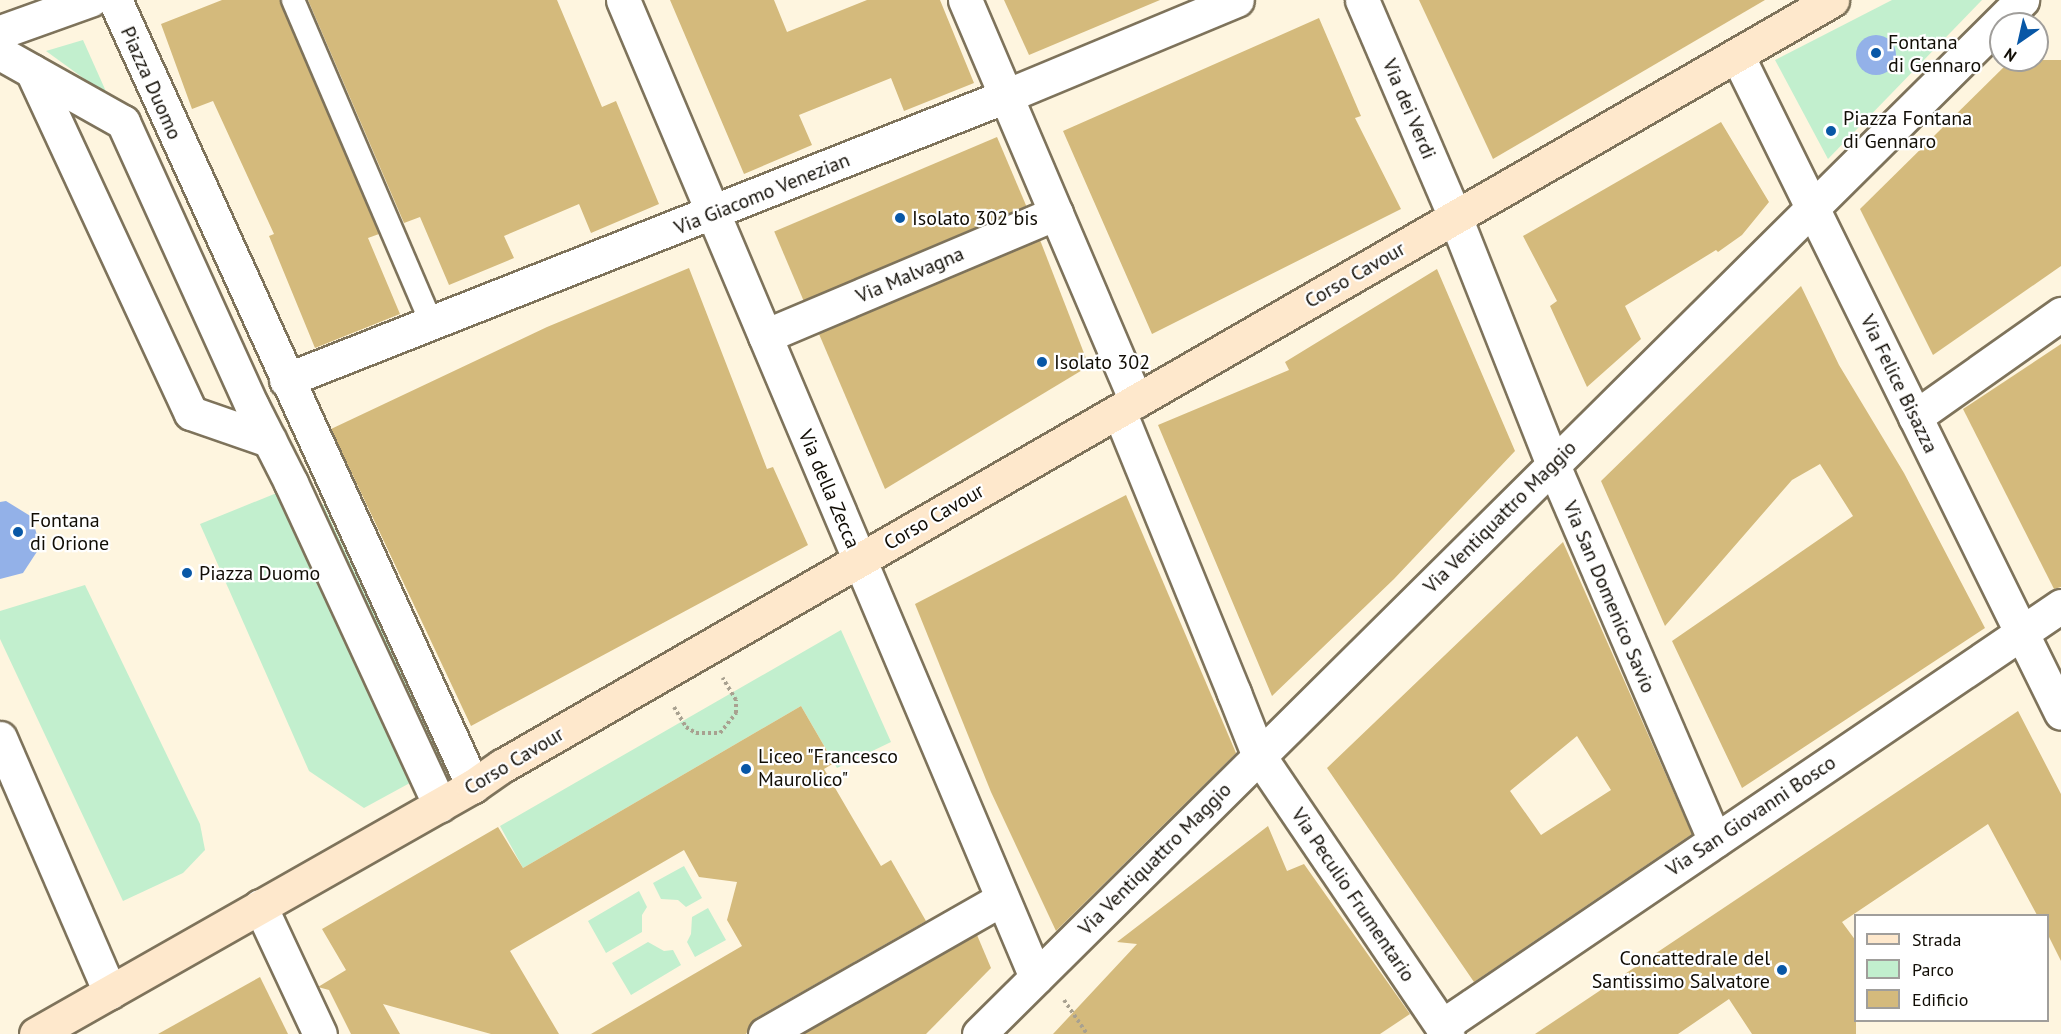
<!DOCTYPE html>
<html>
<head>
<meta charset="utf-8">
<style>
  body { margin:0 }
  #map { position:relative; width:2061px; height:1034px; overflow:hidden; background:#fef5df; font-family:"PT Sans",sans-serif }
  div>[style] { position:absolute }
  .green>* { inset:0; background:#c2efce; transform-origin:0 0 }
  .water>* { inset:0; background:#93b1e8 }
  .round { border-radius:50% }
  .building>* { inset:0; background:#d4ba7c; transform-origin:0 0 }
  .path>* { height:4px; margin-top:-2px; transform-origin:0; background:repeating-linear-gradient(90deg,#a8a190 0 3px,transparent 0 6px) }
  .roads { filter:drop-shadow(2px 0 #7e735b) drop-shadow(-2px 0 #7e735b) drop-shadow(0 2px #7e735b) drop-shadow(0 -2px #7e735b) }
  .service>* { height:22px; margin:-11px; padding:0 11px; transform-origin:11px; border-radius:11px; background:#fff }
  .pedestrian>* { height:33px; margin:-16.5px; padding:0 16.5px; transform-origin:16.5px; border-radius:16.5px; background:#fff }
  .minor>* { height:33px; margin:-16.5px; padding:0 16.5px; transform-origin:16.5px; border-radius:16.5px; background:#fff }
  .secondary>* { height:33px; margin:-16.5px; padding:0 16.5px; transform-origin:16.5px; border-radius:16.5px; background:#fee8cc }
  .dots>* { width:16px; height:16px; translate:-50% -50%; box-sizing:border-box; border:3px solid #fff; border-radius:50% }
  span { translate:-50% -50%; white-space:nowrap; text-align:center; line-height:1.15; -webkit-text-stroke:4.5px #fff; paint-order:stroke }
  .poi-label { font-size:20px; color:#110d05 }
  .left { translate:0 -50%; text-align:left }
  .right { translate:-100% -50%; text-align:right }
  .street-label { font-size:20px; color:#110d05 }
  .legend { position:absolute; left:1854px; top:914px; width:195px; height:108px; box-sizing:border-box; background:#fff; border:2px solid #a09e9b; margin:0; padding:8px 10px; list-style:none; font-size:18px; color:#110d05 }
  .legend li { display:flex; align-items:center; gap:12px; height:30px }
  .legend b { width:30px; border:2px solid #a09e9b }
  .north { position:absolute; left:1989px; top:12px; width:60px; height:60px; box-sizing:border-box; background:#fff; border:2px solid #a09e9b; border-radius:50%; rotate:214deg; font-size:16px; font-weight:700; line-height:24px; text-align:center; color:#110d05 }
  .north::after { content:''; display:block; margin:auto; width:21px; height:27px; background:#0857a6; clip-path:polygon(50% 0,100% 100%,50% 72%,0 100%) }
</style>
</head>
<body>
<div id="map">
  <div class="green">
    <i style="clip-path:polygon(1892px 0,1982px 0,1828px 159px,1775px 60px)"></i>
    <i style="clip-path:polygon(83px 40px,108px 96px,46px 51px)"></i>
    <i style="clip-path:polygon(284px 490px,419px 778px,364px 808px,309px 771px,200px 524px)"></i>
    <i style="left:323px;top:504px;width:285px;height:11px;rotate:65deg"></i>
    <i style="clip-path:polygon(85px 585px,200px 824px,205px 850px,183px 873px,123px 901px,0 639px,0 611px)"></i>
    <i style="clip-path:polygon(841px 630px,891px 742px,837px 768px,801px 706px,523px 868px,500px 826px)"></i>
    <i style="clip-path:polygon(684px 866px,702px 898px,686px 907px,678px 900px,661px 899px,653px 883px)"></i>
    <i style="clip-path:polygon(639px 891px,647px 907px,642px 915px,642px 932px,606px 953px,588px 921px)"></i>
    <i style="clip-path:polygon(708px 908px,726px 940px,695px 957px,687px 942px,691px 934px,692px 917px)"></i>
    <i style="clip-path:polygon(648px 942px,664px 951px,673px 950px,681px 965px,631px 995px,612px 963px)"></i>
  </div>
  <div class="water">
    <i class="round" style="left:1856px;top:35px;width:40px;height:40px"></i>
    <i style="clip-path:polygon(6px 501px,32px 517px,40px 547px,23px 573px,0 579px,0 502px)"></i>
  </div>
  <div class="building">
    <i style="clip-path:polygon(222px 0,280px 0,379px 234px,368px 238px,400px 314px,315px 348px,269px 236px,274px 234px,213px 101px,192px 109px,161px 24px)"></i>
    <i style="clip-path:polygon(308px 0,557px 0,602px 107px,616px 101px,659px 204px,591px 233px,579px 204px,504px 236px,514px 258px,449px 285px,420px 217px,404px 223px)"></i>
    <i style="clip-path:polygon(670px 0,774px 0,787px 32px,867px 0,940px 0,974px 83px,904px 111px,891px 78px,799px 115px,812px 145px,744px 174px)"></i>
    <i style="clip-path:polygon(1004px 0,1160px 0,1029px 55px)"></i>
    <i style="clip-path:polygon(1419px 0,1765px 0,1493px 159px)"></i>
    <i style="clip-path:polygon(1319px 18px,1361px 116px,1355px 118px,1401px 209px,1152px 334px,1063px 131px)"></i>
    <i style="clip-path:polygon(2011px 60px,2061px 60px,2061px 266px,1933px 355px,1860px 209px)"></i>
    <i style="clip-path:polygon(1721px 122px,1769px 202px,1742px 235px,1718px 252px,1716px 250px,1625px 306px,1641px 339px,1587px 387px,1550px 306px,1557px 301px,1523px 236px)"></i>
    <i style="left:997px;top:137px;width:75px;height:242px;rotate:67deg"></i>
    <i style="clip-path:polygon(1040px 240px,1089px 366px,885px 489px,819px 334px)"></i>
    <i style="clip-path:polygon(689px 268px,767px 469px,773px 467px,808px 545px,471px 726px,331px 429px,547px 327px)"></i>
    <i style="clip-path:polygon(1437px 269px,1515px 451px,1394px 579px,1272px 696px,1158px 425px,1289px 370px,1285px 362px)"></i>
    <i style="clip-path:polygon(1801px 286px,1839px 365px,1904px 473px,1985px 628px,1742px 788px,1672px 641px,1853px 516px,1820px 464px,1792px 480px,1665px 626px,1601px 481px)"></i>
    <i style="clip-path:polygon(2061px 344px,2061px 587px,2054px 589px,1963px 409px)"></i>
    <i style="clip-path:polygon(1126px 495px,1236px 753px,1056px 931px,991px 792px,915px 604px)"></i>
    <i style="clip-path:polygon(evenodd,1563px 542px,1692px 834px,1474px 982px,1327px 768px,1563px 542px,1577px 736px,1611px 790px,1541px 835px,1510px 791px,1577px 736px)"></i>
    <i style="clip-path:polygon(801px 706px,834px 763px,824px 769px,852px 817px,881px 866px,891px 860px,926px 921px,756px 1018px,746px 1034px,591px 1034px,742px 946px,727px 920px,737px 882px,699px 877px,684px 850px,510px 951px,559px 1034px,491px 1034px,383px 1004px,400px 1034px,351px 1034px,329px 990px,318px 987px,346px 970px,322px 929px,498px 827px,523px 868px)"></i>
    <i style="clip-path:polygon(2018px 711px,2061px 794px,2061px 961px,2048px 935px,2048px 915px,2037px 915px,1988px 824px,1842px 922px,1856px 941px,1856px 1034px,1752px 1034px,1729px 999px,1678px 1034px,1535px 1034px)"></i>
    <i style="clip-path:polygon(1268px 826px,1287px 871px,1304px 864px,1410px 1014px,1380px 1034px,1053px 1034px,1137px 944px,1117px 942px)"></i>
    <i style="clip-path:polygon(977px 935px,991px 968px,926px 1034px,803px 1034px)"></i>
    <i style="clip-path:polygon(260px 977px,288px 1034px,158px 1034px)"></i>
  </div>
  <div class="path">
    <i style="left:674px;top:707px;width:23px;rotate:59deg"></i>
    <i style="left:686px;top:727px;width:12px;rotate:31deg"></i>
    <i style="left:696px;top:733px;width:24px"></i>
    <i style="left:720px;top:733px;width:26px;rotate:-51deg"></i>
    <i style="left:736px;top:713px;width:13px;rotate:-90deg"></i>
    <i style="left:736px;top:700px;width:26px;rotate:-121deg"></i>
    <i style="left:1064px;top:1000px;width:41px;rotate:55.9deg"></i>
  </div>
  <div class="roads">
    <div class="service">
      <i style="left:293px;top:0;width:353px;rotate:66.8deg"></i>
    </div>
    <div class="pedestrian">
      <i style="left:0;top:32px;width:96px;rotate:-19.6deg"></i>
      <i style="left:765px;top:336px;width:316px;rotate:-22.9deg"></i>
      <i style="left:1234px;top:693px;width:68px;rotate:68.4deg"></i>
      <i style="left:0;top:738px;width:277px;rotate:66.6deg"></i>
    </div>
    <div class="minor">
      <i style="left:115px;top:0;width:864px;rotate:65.51deg"></i>
      <i style="left:623px;top:0;width:1061px;rotate:67.09deg"></i>
      <i style="left:965px;top:0;width:436px;rotate:66.9deg"></i>
      <i style="left:1362px;top:0;width:236px;rotate:66.8deg"></i>
      <i style="left:1455px;top:217px;width:267px;rotate:68.4deg"></i>
      <i style="left:1553px;top:465px;width:409px;rotate:66.7deg"></i>
      <i style="left:0;top:53px;width:141px;rotate:29.3deg"></i>
      <i style="left:123px;top:122px;width:312px;rotate:65.6deg"></i>
      <i style="left:252px;top:406px;width:86px;rotate:63.1deg"></i>
      <i style="left:291px;top:483px;width:355px;rotate:65.2deg"></i>
      <i style="left:1737px;top:55px;width:733px;rotate:63.78deg"></i>
      <i style="left:32px;top:71px;width:377px;rotate:65.1deg"></i>
      <i style="left:191px;top:413px;width:83px;rotate:19.1deg"></i>
      <i style="left:286px;top:380px;width:774px;rotate:-21.53deg"></i>
      <i style="left:1006px;top:96px;width:250px;rotate:-22.6deg"></i>
      <i style="left:1119px;top:411px;width:305px;rotate:67.8deg"></i>
      <i style="left:1915px;top:417px;width:179px;rotate:-35.2deg"></i>
      <i style="left:1259px;top:756px;width:336px;rotate:55.9deg"></i>
      <i style="left:260px;top:906px;width:141px;rotate:64.9deg"></i>
      <i style="left:1442px;top:1026px;width:748px;rotate:-34.16deg"></i>
      <i style="left:765px;top:1034px;width:273px;rotate:-29.7deg"></i>
      <i style="left:979px;top:1034px;width:1469px;rotate:-44.75deg"></i>
    </div>
    <div class="secondary">
      <i style="left:36px;top:1034px;width:502px;rotate:-29.58deg"></i>
      <i style="left:473px;top:786px;width:35px;rotate:-35deg"></i>
      <i style="left:502px;top:766px;width:1535px;rotate:-29.94deg"></i>
    </div>
  </div>
  <div class="dots">
    <i style="left:1876px;top:53px;background:#0857a6"></i>
    <i style="left:1831px;top:131px;background:#0857a6"></i>
    <i style="left:900px;top:218px;background:#0857a6"></i>
    <i style="left:1042px;top:362px;background:#0857a6"></i>
    <i style="left:18px;top:532px;background:#0857a6"></i>
    <i style="left:187px;top:573px;background:#0857a6"></i>
    <i style="left:746px;top:769px;background:#0857a6"></i>
    <i style="left:1782px;top:970px;background:#0857a6"></i>
  </div>
  <div class="poi-label">
    <span class="left" style="left:1888px;top:54px">Fontana<br>di Gennaro</span>
    <span class="left" style="left:1843px;top:130px">Piazza Fontana<br>di Gennaro</span>
    <span class="left" style="left:912px;top:218px">Isolato 302 bis</span>
    <span class="left" style="left:1054px;top:362px">Isolato 302</span>
    <span class="left" style="left:30px;top:532px">Fontana<br>di Orione</span>
    <span class="left" style="left:199px;top:573px">Piazza Duomo</span>
    <span class="left" style="left:758px;top:768px">Liceo "Francesco<br>Maurolico"</span>
    <span class="right" style="left:1770px;top:970px">Concattedrale del<br>Santissimo Salvatore</span>
  </div>
  <div class="street-label">
    <span style="left:151px;top:83px;rotate:66deg">Piazza Duomo</span>
    <span style="left:1409px;top:109px;rotate:67deg">Via dei Verdi</span>
    <span style="left:762px;top:194px;rotate:-22deg">Via Giacomo Venezian</span>
    <span style="left:910px;top:275px;rotate:-23deg">Via Malvagna</span>
    <span style="left:1355px;top:275px;rotate:-30deg">Corso Cavour</span>
    <span style="left:1899px;top:384px;rotate:64deg">Via Felice Bisazza</span>
    <span style="left:829px;top:489px;rotate:67deg">Via della Zecca</span>
    <span style="left:934px;top:517px;rotate:-30deg">Corso Cavour</span>
    <span style="left:1500px;top:517px;rotate:-45deg">Via Ventiquattro Maggio</span>
    <span style="left:1609px;top:597px;rotate:67deg">Via San Domenico Savio</span>
    <span style="left:514px;top:761px;rotate:-31deg">Corso Cavour</span>
    <span style="left:1751px;top:816px;rotate:-34deg">Via San Giovanni Bosco</span>
    <span style="left:1155px;top:859px;rotate:-45deg">Via Ventiquattro Maggio</span>
    <span style="left:1353px;top:895px;rotate:56deg">Via Peculio Frumentario</span>
  </div>
  <ul class="legend">
  <li><b style="height:8px;background:#fee8cc"></b>Strada</li>
  <li><b style="height:16px;background:#c2efce"></b>Parco</li>
  <li><b style="height:16px;background:#d4ba7c"></b>Edificio</li>
  </ul>
  <div class="north">N</div>
</div>
</body>
</html>
